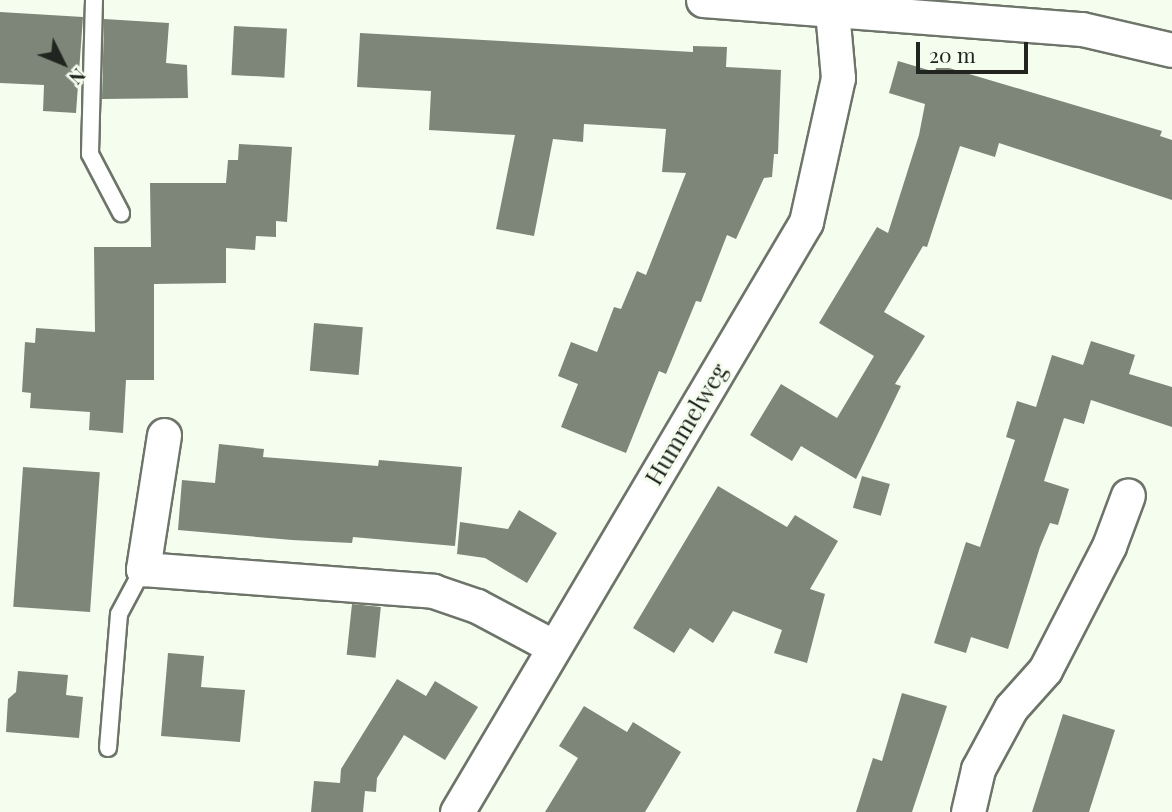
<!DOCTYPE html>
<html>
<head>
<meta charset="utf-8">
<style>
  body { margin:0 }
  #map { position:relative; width:1172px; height:812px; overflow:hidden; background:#f5fdef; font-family:"Playfair Display",serif }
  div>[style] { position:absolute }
  .building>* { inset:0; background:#7e867a; transform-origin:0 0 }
  .roads { filter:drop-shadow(2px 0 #6d7469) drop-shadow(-2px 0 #6d7469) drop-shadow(0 2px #6d7469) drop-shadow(0 -2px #6d7469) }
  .service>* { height:16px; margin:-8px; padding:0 8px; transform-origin:8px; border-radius:8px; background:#fff }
  .minor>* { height:33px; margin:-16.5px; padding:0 16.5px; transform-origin:16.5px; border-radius:16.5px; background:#fff }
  span { translate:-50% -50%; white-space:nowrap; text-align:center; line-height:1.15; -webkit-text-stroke:6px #f5fdef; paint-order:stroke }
  .street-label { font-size:24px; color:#21241f }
  .north { position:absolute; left:28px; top:28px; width:70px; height:70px; -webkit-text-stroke:5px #f5fdef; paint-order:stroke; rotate:133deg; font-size:19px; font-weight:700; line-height:28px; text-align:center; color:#21241f }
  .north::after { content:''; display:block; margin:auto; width:24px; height:32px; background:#21241f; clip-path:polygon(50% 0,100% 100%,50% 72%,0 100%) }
  .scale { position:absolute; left:916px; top:42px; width:112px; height:32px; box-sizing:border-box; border:4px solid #21241f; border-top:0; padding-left:9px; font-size:21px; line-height:24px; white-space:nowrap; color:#21241f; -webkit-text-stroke:5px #f5fdef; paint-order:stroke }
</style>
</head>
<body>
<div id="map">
  <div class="building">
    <i style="clip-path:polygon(0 12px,83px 17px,76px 113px,43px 111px,44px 85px,0 83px)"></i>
    <i style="clip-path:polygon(104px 19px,169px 23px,166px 63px,187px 65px,188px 98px,102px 99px)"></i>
    <i style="left:234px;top:26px;width:53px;height:49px;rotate:3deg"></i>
    <i style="clip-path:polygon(360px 33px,693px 52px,693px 46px,727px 47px,726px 67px,781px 70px,778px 154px,774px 154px,772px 177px,764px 178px,736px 239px,727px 235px,701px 302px,696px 301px,666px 374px,659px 371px,626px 453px,561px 427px,578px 384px,558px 376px,571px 342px,597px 352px,614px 307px,621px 309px,637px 271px,646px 275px,686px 173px,662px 172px,666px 129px,584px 124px,583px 142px,553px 139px,534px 236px,496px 229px,515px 135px,429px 130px,431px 91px,357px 87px)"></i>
    <i style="clip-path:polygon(898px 61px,935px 72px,936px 68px,949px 68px,1162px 131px,1160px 136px,1172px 140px,1172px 200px,999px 143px,995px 157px,960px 146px,927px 247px,923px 246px,884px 312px,925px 336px,895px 384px,901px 386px,856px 479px,801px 446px,792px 461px,750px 435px,781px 384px,837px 418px,874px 356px,819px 323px,877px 227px,888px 233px,919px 135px,925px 104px,889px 93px)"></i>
    <i style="clip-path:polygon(239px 144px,292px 147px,287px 222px,276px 221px,276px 237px,256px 236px,255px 250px,226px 248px,226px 283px,154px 284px,154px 380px,126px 380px,123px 433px,89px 430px,90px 412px,30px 408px,31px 393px,22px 392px,25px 342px,35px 343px,36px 328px,95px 332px,94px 247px,151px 247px,150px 183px,226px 183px,228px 160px,238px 160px)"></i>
    <i style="left:314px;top:323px;width:49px;height:48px;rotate:5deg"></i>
    <i style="clip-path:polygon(1091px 341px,1135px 355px,1129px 374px,1172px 387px,1172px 427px,1091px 400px,1084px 424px,1064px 418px,1044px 481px,1069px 489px,1058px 525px,1050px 523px,1040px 547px,1008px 649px,971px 637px,966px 653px,934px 643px,966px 542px,980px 547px,1015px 440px,1006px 437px,1017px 401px,1036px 407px,1052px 355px,1083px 365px)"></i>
    <i style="clip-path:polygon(219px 444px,264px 449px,263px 457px,378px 466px,379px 460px,462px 467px,455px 546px,353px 537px,352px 543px,292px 540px,178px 530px,182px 480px,215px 483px)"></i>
    <i style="left:23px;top:467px;width:77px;height:140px;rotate:4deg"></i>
    <i style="left:862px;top:476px;width:29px;height:33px;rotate:16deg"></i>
    <i style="clip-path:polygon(718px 486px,787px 527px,795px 515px,838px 541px,810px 589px,825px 594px,807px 663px,774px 653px,782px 630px,733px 611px,713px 643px,690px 628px,674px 653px,633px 628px)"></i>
    <i style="clip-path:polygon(519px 510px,557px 533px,527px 583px,485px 558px,457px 554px,460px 522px,508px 529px)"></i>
    <i style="left:352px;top:604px;width:29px;height:51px;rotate:6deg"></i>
    <i style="clip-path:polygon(168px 653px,204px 656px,201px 687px,245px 690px,240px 742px,161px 736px)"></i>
    <i style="clip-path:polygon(18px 671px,68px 675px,66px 695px,83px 697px,79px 738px,6px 732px,8px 699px,16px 692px)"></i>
    <i style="clip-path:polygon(397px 679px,426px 696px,435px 681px,478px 707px,445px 760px,404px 735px,377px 778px,376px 792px,365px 791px,363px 812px,311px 812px,314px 781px,340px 783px,341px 769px)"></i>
    <i style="clip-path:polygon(902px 693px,947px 706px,912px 812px,856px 812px,873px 758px,882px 761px)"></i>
    <i style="clip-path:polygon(584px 706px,627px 732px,633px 722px,681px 752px,645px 812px,545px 812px,578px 758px,559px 746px)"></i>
    <i style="clip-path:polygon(1063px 714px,1115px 730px,1089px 812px,1032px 812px)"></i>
  </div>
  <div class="roads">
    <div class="service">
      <i style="left:94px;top:0;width:154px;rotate:91.5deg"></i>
      <i style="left:90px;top:154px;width:67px;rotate:62.3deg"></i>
      <i style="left:108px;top:748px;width:134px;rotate:-85.3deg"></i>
      <i style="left:119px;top:614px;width:51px;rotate:-61.9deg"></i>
    </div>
    <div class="minor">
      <i style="left:703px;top:0;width:380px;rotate:4.4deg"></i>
      <i style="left:1082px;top:29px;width:92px;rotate:13.1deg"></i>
      <i style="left:164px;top:435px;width:136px;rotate:98.9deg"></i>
      <i style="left:143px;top:569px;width:291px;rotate:4.3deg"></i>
      <i style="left:433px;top:591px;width:46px;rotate:18.8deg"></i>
      <i style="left:477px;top:606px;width:87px;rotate:28deg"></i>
      <i style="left:457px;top:812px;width:685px;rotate:-59.39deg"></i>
      <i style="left:806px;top:222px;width:148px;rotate:-77.5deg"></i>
      <i style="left:838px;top:78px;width:67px;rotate:-95.1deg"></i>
      <i style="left:968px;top:812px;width:44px;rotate:-76.9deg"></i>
      <i style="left:978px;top:769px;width:69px;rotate:-61.6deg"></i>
      <i style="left:1011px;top:708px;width:51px;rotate:-48.2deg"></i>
      <i style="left:1045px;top:670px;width:140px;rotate:-62.7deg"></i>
      <i style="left:1109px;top:546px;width:54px;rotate:-69.6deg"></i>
    </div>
  </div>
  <div class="street-label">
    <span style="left:686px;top:424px;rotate:-59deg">Hummelweg</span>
  </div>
  <div class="north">N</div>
  <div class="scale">20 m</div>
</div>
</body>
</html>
